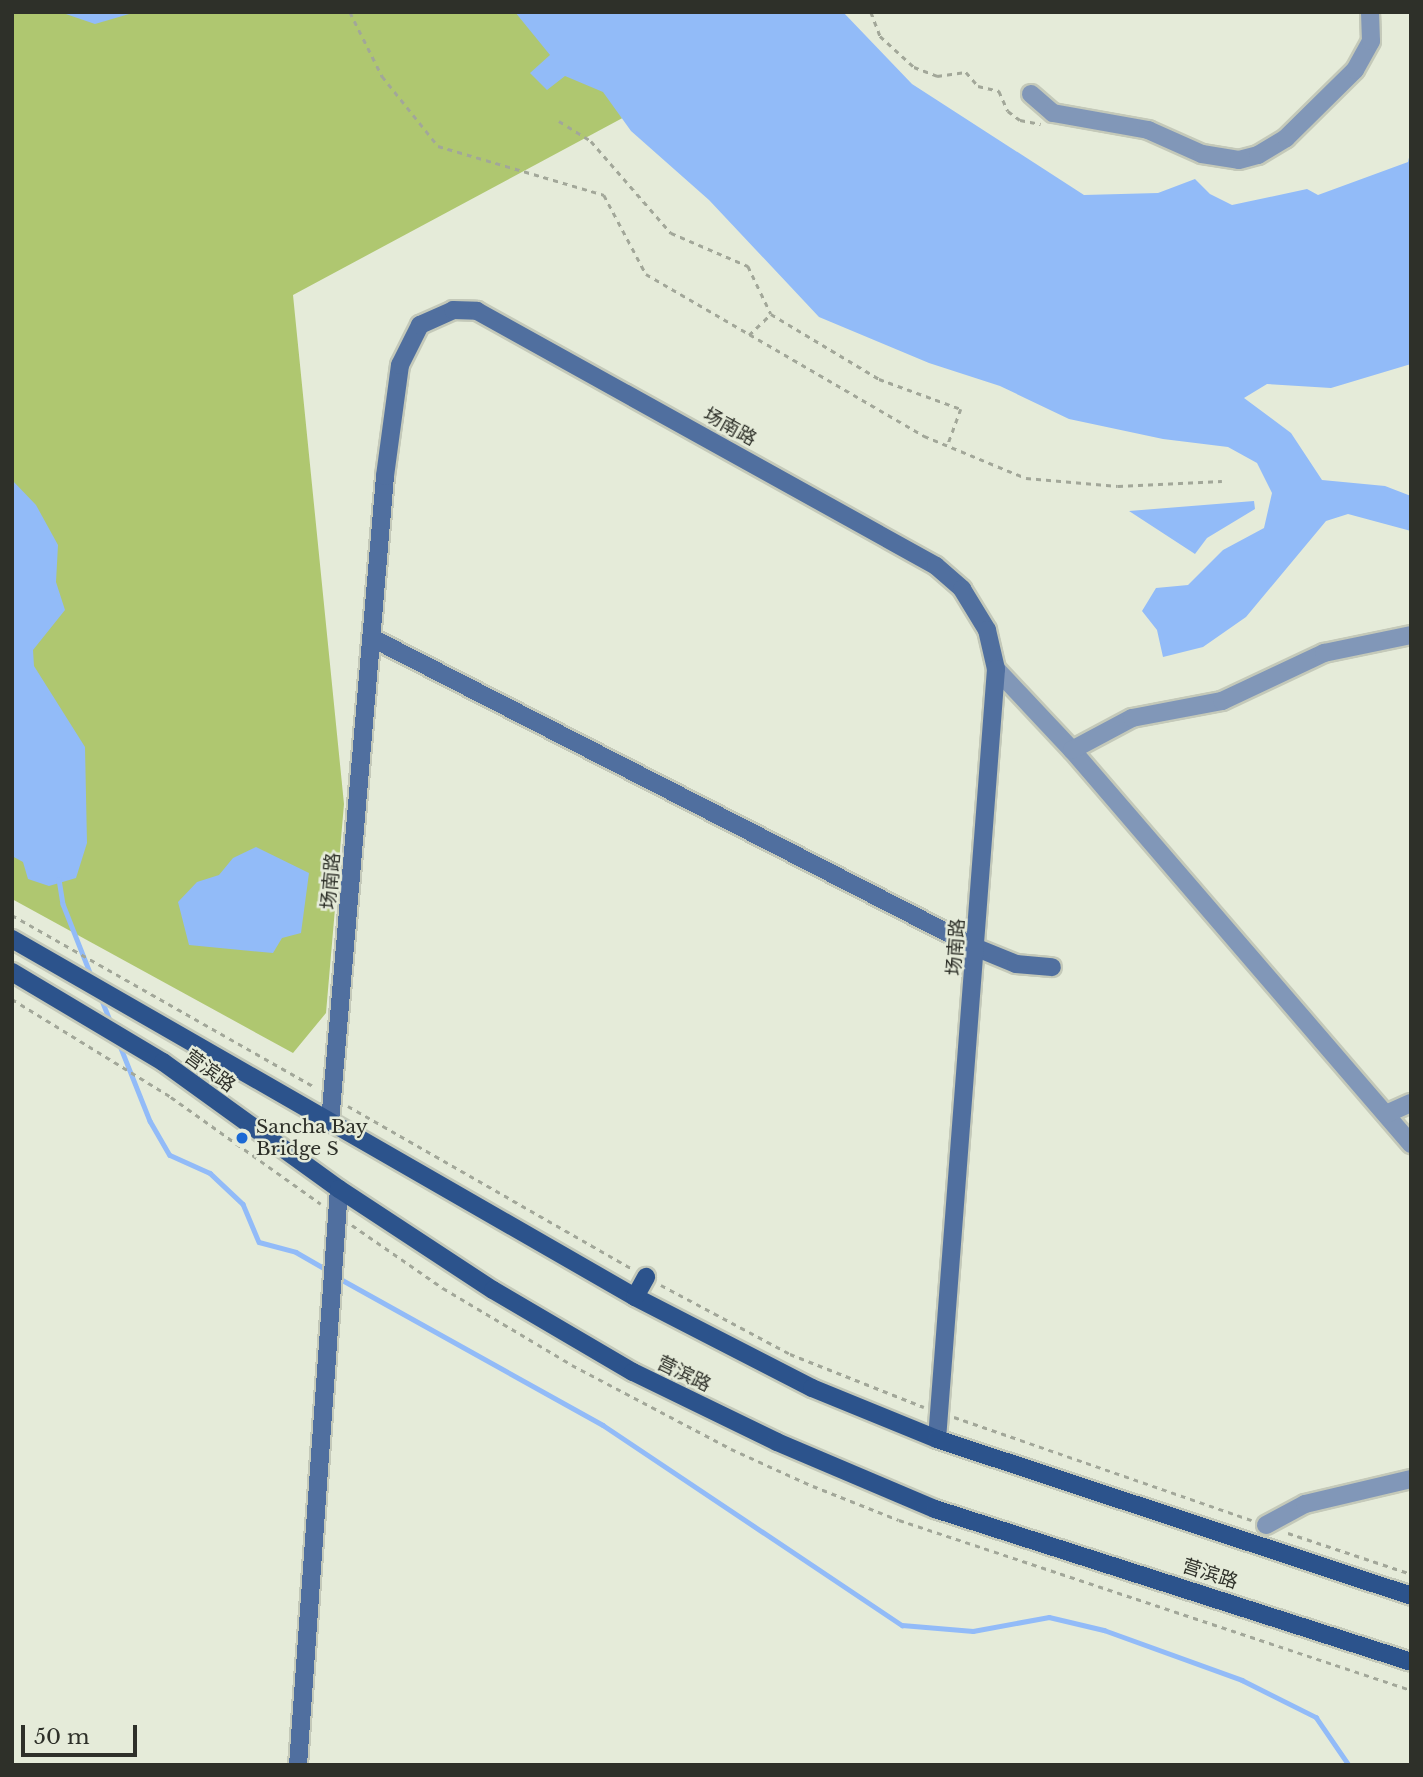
<!DOCTYPE html>
<html>
<head>
<meta charset="utf-8">
<style>
  body { margin:0 }
  #map { position:relative; width:1423px; height:1777px; overflow:hidden; background:#e5ebd9; font-family:"Libre Baskerville","Noto Sans SC",serif }
  div>[style] { position:absolute }
  .green>* { inset:0; background:#afc770 }
  .water>* { inset:0; background:#92bbf8 }
  .stream>* { height:4.5px; margin:-2.25px; padding:0 2.25px; transform-origin:2.25px; border-radius:2.25px; background:#92bbf8 }
  .path>* { height:2.5px; margin-top:-1.25px; transform-origin:0; background:repeating-linear-gradient(90deg,#a2a799 0 5px,transparent 0 10px) }
  .roads { filter:drop-shadow(2px 0 #c4c9b9) drop-shadow(-2px 0 #c4c9b9) drop-shadow(0 2px #c4c9b9) drop-shadow(0 -2px #c4c9b9) }
  .street>* { height:18px; margin:-9px; padding:0 9px; transform-origin:9px; border-radius:9px; background:#8197b8 }
  .secondary>* { height:18px; margin:-9px; padding:0 9px; transform-origin:9px; border-radius:9px; background:#506f9f }
  .primary>* { height:18px; margin:-9px; padding:0 9px; transform-origin:9px; border-radius:9px; background:#2c538c }
  .dots>* { width:19px; height:19px; translate:-50% -50%; box-sizing:border-box; border:4px solid #e5ebd9; border-radius:50% }
  span { translate:-50% -50%; white-space:nowrap; text-align:center; line-height:1.15; -webkit-text-stroke:5px #e5ebd9; paint-order:stroke }
  .street-label { font-size:19px; color:#2e3029 }
  .poi-label { font-size:19px; color:#2e3029 }
  .left { translate:0 -50%; text-align:left }
  .frame { position:absolute; inset:0; border:14px solid #2e3029; pointer-events:none }
  .scale { position:absolute; left:21px; top:1725px; width:116px; height:32px; box-sizing:border-box; border:4px solid #2e3029; border-top:0; padding-left:9px; font-size:21px; line-height:24px; white-space:nowrap; color:#2e3029; -webkit-text-stroke:5px #e5ebd9; paint-order:stroke }
</style>
</head>
<body>
<div id="map">
  <div class="green">
    <i style="clip-path:polygon(12px 12px,572px 12px,643px 107px,293px 295px,344px 804px,326px 1013px,293px 1053px,12px 899px)"></i>
  </div>
  <div class="water">
    <i style="clip-path:polygon(60px 12px,136px 12px,95px 24px)"></i>
    <i style="clip-path:polygon(515px 12px,843px 12px,912px 84px,1084px 195px,1158px 193px,1195px 179px,1210px 194px,1232px 205px,1307px 189px,1318px 195px,1408px 162px,1411px 149px,1411px 364px,1331px 388px,1267px 384px,1244px 398px,1291px 433px,1322px 480px,1385px 486px,1411px 496px,1411px 531px,1348px 514px,1326px 521px,1246px 617px,1203px 647px,1163px 657px,1157px 630px,1142px 611px,1156px 588px,1188px 585px,1223px 550px,1264px 528px,1272px 493px,1257px 463px,1228px 447px,1163px 439px,1069px 419px,1000px 386px,929px 363px,819px 317px,709px 200px,631px 131px,603px 92px,565px 76px,547px 90px,530px 73px,550px 55px)"></i>
    <i style="clip-path:polygon(12px 480px,36px 505px,58px 545px,56px 582px,65px 610px,33px 650px,34px 666px,85px 747px,87px 843px,76px 878px,49px 886px,28px 879px,23px 862px,12px 856px)"></i>
    <i style="clip-path:polygon(1254px 501px,1255px 509px,1207px 538px,1195px 554px,1129px 511px)"></i>
    <i style="clip-path:polygon(256px 847px,309px 873px,301px 933px,282px 938px,273px 953px,189px 945px,178px 902px,197px 882px,219px 875px,233px 858px)"></i>
  </div>
  <div class="stream">
    <i style="left:59px;top:879px;width:25px;rotate:81deg"></i>
    <i style="left:63px;top:904px;width:82px;rotate:68.5deg"></i>
    <i style="left:101px;top:998px;width:29px;rotate:68deg"></i>
    <i style="left:119px;top:1043px;width:84px;rotate:68.3deg"></i>
    <i style="left:150px;top:1121px;width:39px;rotate:60deg"></i>
    <i style="left:170px;top:1155px;width:44px;rotate:24.2deg"></i>
    <i style="left:210px;top:1173px;width:45px;rotate:43.2deg"></i>
    <i style="left:243px;top:1204px;width:41px;rotate:67.2deg"></i>
    <i style="left:259px;top:1242px;width:38px;rotate:15deg"></i>
    <i style="left:296px;top:1252px;width:39px;rotate:30deg"></i>
    <i style="left:337px;top:1277px;width:304px;rotate:29.1deg"></i>
    <i style="left:603px;top:1425px;width:360px;rotate:33.8deg"></i>
    <i style="left:902px;top:1625px;width:71px;rotate:4.8deg"></i>
    <i style="left:973px;top:1631px;width:77px;rotate:-10.4deg"></i>
    <i style="left:1049px;top:1617px;width:57px;rotate:13.3deg"></i>
    <i style="left:1104px;top:1630px;width:147px;rotate:19.9deg"></i>
    <i style="left:1242px;top:1680px;width:83px;rotate:26.6deg"></i>
    <i style="left:1316px;top:1717px;width:58px;rotate:55.5deg"></i>
  </div>
  <div class="path">
    <i style="left:350px;top:12px;width:72px;rotate:63.4deg"></i>
    <i style="left:382px;top:76px;width:90px;rotate:51.3deg"></i>
    <i style="left:438px;top:146px;width:173px;rotate:16.4deg"></i>
    <i style="left:604px;top:195px;width:89px;rotate:62deg"></i>
    <i style="left:646px;top:274px;width:322px;rotate:30.2deg"></i>
    <i style="left:924px;top:436px;width:110px;rotate:22.4deg"></i>
    <i style="left:1026px;top:478px;width:92px;rotate:5deg"></i>
    <i style="left:1118px;top:486px;width:104px;rotate:-2.8deg"></i>
    <i style="left:871px;top:12px;width:26px;rotate:69deg"></i>
    <i style="left:880px;top:36px;width:46px;rotate:42.4deg"></i>
    <i style="left:914px;top:67px;width:25px;rotate:21deg"></i>
    <i style="left:937px;top:76px;width:29px;rotate:-8deg"></i>
    <i style="left:966px;top:72px;width:18px;rotate:49deg"></i>
    <i style="left:978px;top:86px;width:22px;rotate:13deg"></i>
    <i style="left:999px;top:91px;width:22px;rotate:66deg"></i>
    <i style="left:1008px;top:111px;width:15px;rotate:37deg"></i>
    <i style="left:1020px;top:120px;width:21px;rotate:11deg"></i>
    <i style="left:559px;top:121px;width:38px;rotate:32deg"></i>
    <i style="left:591px;top:141px;width:122px;rotate:49deg"></i>
    <i style="left:671px;top:233px;width:84px;rotate:23.2deg"></i>
    <i style="left:748px;top:266px;width:53px;rotate:64.4deg"></i>
    <i style="left:771px;top:314px;width:126px;rotate:31deg"></i>
    <i style="left:879px;top:379px;width:87px;rotate:20.1deg"></i>
    <i style="left:961px;top:409px;width:40px;rotate:110.2deg"></i>
    <i style="left:749px;top:335px;width:30px;rotate:-44deg"></i>
    <i style="left:12px;top:915px;width:348px;rotate:29.6deg"></i>
    <i style="left:12px;top:999px;width:187px;rotate:31.6deg"></i>
    <i style="left:171px;top:1097px;width:184px;rotate:35.5deg"></i>
    <i style="left:348px;top:1106px;width:326px;rotate:29.8deg"></i>
    <i style="left:352px;top:1225px;width:111px;rotate:34.7deg"></i>
    <i style="left:443px;top:1288px;width:150px;rotate:30.8deg"></i>
    <i style="left:572px;top:1365px;width:180px;rotate:27.8deg"></i>
    <i style="left:731px;top:1449px;width:90px;rotate:24.3deg"></i>
    <i style="left:813px;top:1486px;width:92px;rotate:21.6deg"></i>
    <i style="left:899px;top:1520px;width:539px;rotate:18.37deg"></i>
    <i style="left:661px;top:1285px;width:146px;rotate:28.1deg"></i>
    <i style="left:790px;top:1354px;width:144px;rotate:21.6deg"></i>
    <i style="left:954px;top:1417px;width:315px;rotate:19.1deg"></i>
    <i style="left:1288px;top:1533px;width:130px;rotate:18.4deg"></i>
  </div>
  <div class="roads">
    <div class="street">
      <i style="left:1031px;top:94px;width:29px;rotate:41deg"></i>
      <i style="left:1053px;top:113px;width:97px;rotate:10.1deg"></i>
      <i style="left:1148px;top:130px;width:59px;rotate:24deg"></i>
      <i style="left:1202px;top:154px;width:37px;rotate:9deg"></i>
      <i style="left:1239px;top:160px;width:20px;rotate:-15deg"></i>
      <i style="left:1258px;top:155px;width:33px;rotate:-31deg"></i>
      <i style="left:1286px;top:138px;width:97px;rotate:-44.6deg"></i>
      <i style="left:1355px;top:70px;width:33px;rotate:-61deg"></i>
      <i style="left:1371px;top:41px;width:29px;rotate:-92deg"></i>
      <i style="left:996px;top:669px;width:111px;rotate:46.8deg"></i>
      <i style="left:1072px;top:750px;width:520px;rotate:49.29deg"></i>
      <i style="left:1072px;top:750px;width:68px;rotate:-28.1deg"></i>
      <i style="left:1132px;top:718px;width:92px;rotate:-10.7deg"></i>
      <i style="left:1222px;top:701px;width:113px;rotate:-25.2deg"></i>
      <i style="left:1324px;top:653px;width:89px;rotate:-11.7deg"></i>
      <i style="left:1386px;top:1114px;width:27px;rotate:-24deg"></i>
      <i style="left:1266px;top:1525px;width:44px;rotate:-28.3deg"></i>
      <i style="left:1305px;top:1504px;width:109px;rotate:-13.3deg"></i>
    </div>
    <div class="secondary">
      <i style="left:372px;top:638px;width:680px;rotate:27.13deg"></i>
      <i style="left:977px;top:948px;width:42px;rotate:22.3deg"></i>
      <i style="left:1016px;top:964px;width:36px;rotate:5deg"></i>
      <i style="left:330px;top:1122px;width:648px;rotate:-85.13deg"></i>
      <i style="left:385px;top:476px;width:112px;rotate:-82.3deg"></i>
      <i style="left:400px;top:365px;width:45px;rotate:-63.4deg"></i>
      <i style="left:420px;top:325px;width:36px;rotate:-24deg"></i>
      <i style="left:453px;top:310px;width:24px;rotate:2deg"></i>
      <i style="left:477px;top:311px;width:525px;rotate:29.05deg"></i>
      <i style="left:936px;top:566px;width:35px;rotate:41deg"></i>
      <i style="left:962px;top:589px;width:48px;rotate:58.6deg"></i>
      <i style="left:987px;top:630px;width:40px;rotate:77deg"></i>
      <i style="left:996px;top:669px;width:772px;rotate:94.38deg"></i>
      <i style="left:298px;top:1765px;width:577px;rotate:-85.93deg"></i>
    </div>
    <div class="primary">
      <i style="left:12px;top:939px;width:719px;rotate:29.88deg"></i>
      <i style="left:635px;top:1297px;width:199px;rotate:27.2deg"></i>
      <i style="left:812px;top:1388px;width:135px;rotate:22.2deg"></i>
      <i style="left:937px;top:1439px;width:499px;rotate:18.3deg"></i>
      <i style="left:12px;top:972px;width:176px;rotate:30.8deg"></i>
      <i style="left:163px;top:1062px;width:217px;rotate:35.8deg"></i>
      <i style="left:339px;top:1189px;width:184px;rotate:33.3deg"></i>
      <i style="left:493px;top:1290px;width:162px;rotate:30.4deg"></i>
      <i style="left:633px;top:1372px;width:160px;rotate:25.9deg"></i>
      <i style="left:777px;top:1442px;width:172px;rotate:23deg"></i>
      <i style="left:935px;top:1509px;width:500px;rotate:17.8deg"></i>
      <i style="left:635px;top:1297px;width:23px;rotate:-61deg"></i>
    </div>
  </div>
  <div class="dots">
    <i style="left:242px;top:1138px;background:#1b69d4"></i>
  </div>
  <div class="street-label">
    <span style="left:730px;top:427px;rotate:29deg">场南路</span>
    <span style="left:331px;top:881px;rotate:-85deg">场南路</span>
    <span style="left:956px;top:947px;rotate:-86deg">场南路</span>
    <span style="left:210px;top:1071px;rotate:36deg">营滨路</span>
    <span style="left:684px;top:1374px;rotate:26deg">营滨路</span>
    <span style="left:1210px;top:1574px;rotate:18deg">营滨路</span>
  </div>
  <div class="poi-label">
    <span class="left" style="left:256px;top:1138px">Sancha Bay<br>Bridge S</span>
  </div>
  <div class="frame"></div>
  <div class="scale">50 m</div>
</div>
</body>
</html>
